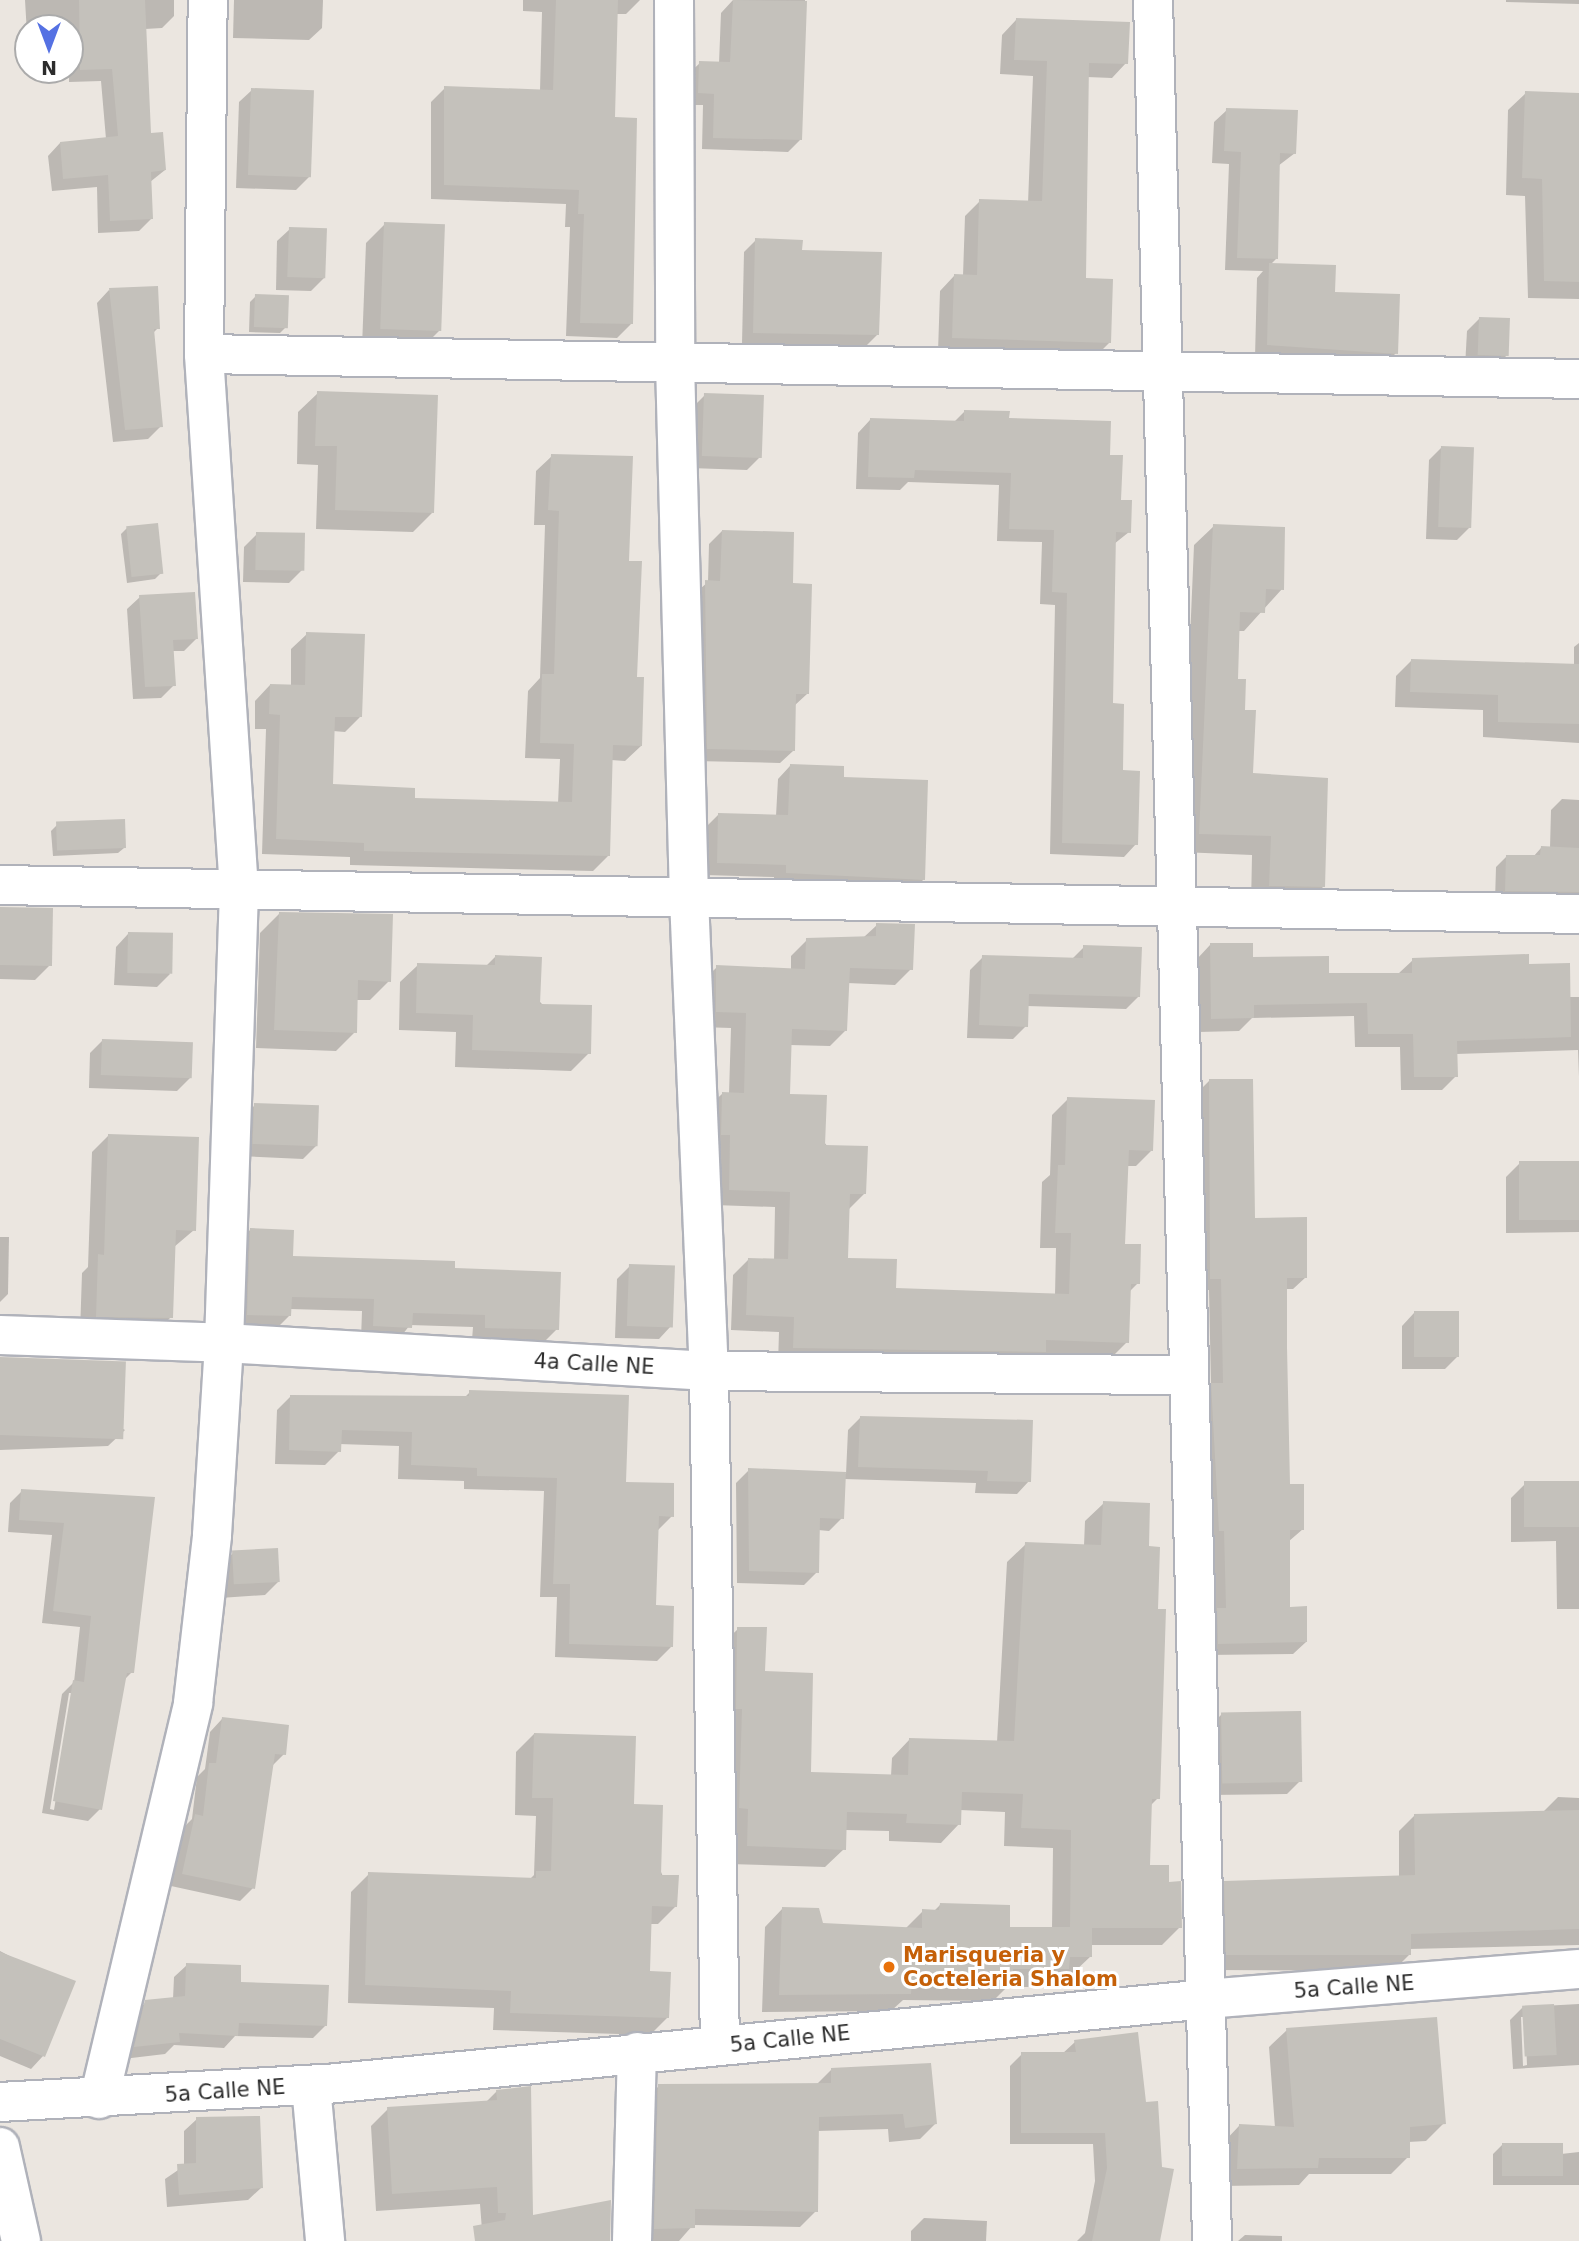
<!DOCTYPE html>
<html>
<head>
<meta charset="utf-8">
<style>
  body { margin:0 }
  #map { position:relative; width:1579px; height:2241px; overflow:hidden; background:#ebe6e0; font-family:"DejaVu Sans",sans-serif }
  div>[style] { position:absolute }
  .shadow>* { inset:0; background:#0003 }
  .building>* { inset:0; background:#c4c1bb; transform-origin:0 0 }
  .roads { filter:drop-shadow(2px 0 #b0b2ba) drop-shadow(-2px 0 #b0b2ba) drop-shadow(0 2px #b0b2ba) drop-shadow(0 -2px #b0b2ba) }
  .street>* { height:38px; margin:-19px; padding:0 19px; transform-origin:19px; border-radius:19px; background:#fff }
  .dots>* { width:19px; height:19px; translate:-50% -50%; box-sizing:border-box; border:4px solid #fff; border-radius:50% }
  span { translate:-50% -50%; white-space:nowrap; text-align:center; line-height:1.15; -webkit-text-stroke:6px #fff; paint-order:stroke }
  .street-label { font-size:21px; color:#2c2c2c }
  .food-label { font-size:21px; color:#c56008; font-weight:700 }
  .left { translate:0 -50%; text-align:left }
  .north { position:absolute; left:14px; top:14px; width:70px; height:70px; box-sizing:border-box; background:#fff; border:2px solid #ababab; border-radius:50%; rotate:180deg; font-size:19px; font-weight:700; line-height:28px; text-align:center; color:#2c2c2c }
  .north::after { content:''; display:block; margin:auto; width:24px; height:32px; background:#5571e3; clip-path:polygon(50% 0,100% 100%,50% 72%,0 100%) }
</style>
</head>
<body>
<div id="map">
  <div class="shadow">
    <i style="clip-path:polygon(25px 0,174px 0,174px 16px,162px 28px,145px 29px,149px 135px,165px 170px,150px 182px,151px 219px,139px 231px,98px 233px,97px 187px,52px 191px,48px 156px,60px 143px,106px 139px,101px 81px,69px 82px,70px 28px,28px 28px,27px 34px)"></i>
    <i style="clip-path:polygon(234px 0,323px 0,322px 28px,309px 40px,233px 38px)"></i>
    <i style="clip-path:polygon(523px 0,640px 0,626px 14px,616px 14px,613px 119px,631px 324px,617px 338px,566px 336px,570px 227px,565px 227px,566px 204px,431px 199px,431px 102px,445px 88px,540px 91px,542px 12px,523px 11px)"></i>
    <i style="clip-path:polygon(805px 0,800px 140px,788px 152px,702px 149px,703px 105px,686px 105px,687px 75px,700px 63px,719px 63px,721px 13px,733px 0)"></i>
    <i style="clip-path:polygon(1506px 0,1579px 0,1579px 4px,1506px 2px)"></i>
    <i style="clip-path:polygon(1016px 20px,1126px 63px,1112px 78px,1087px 77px,1084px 280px,1110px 342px,1095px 357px,938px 352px,940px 291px,954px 276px,963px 276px,965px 216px,980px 201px,1028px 203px,1033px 76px,1000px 74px,1002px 35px)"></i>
    <i style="clip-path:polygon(252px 90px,309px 177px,296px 190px,236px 188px,239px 102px)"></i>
    <i style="clip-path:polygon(1526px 93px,1579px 95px,1579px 299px,1528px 298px,1525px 196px,1506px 195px,1508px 110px)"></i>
    <i style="clip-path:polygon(1227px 110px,1295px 153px,1278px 166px,1276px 259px,1270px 265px,1333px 294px,1396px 353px,1383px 366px,1255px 357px,1257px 278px,1263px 271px,1225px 270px,1229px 164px,1212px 163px,1214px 122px)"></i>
    <i style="clip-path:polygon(385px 224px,440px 330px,421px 349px,362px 347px,366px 243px)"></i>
    <i style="clip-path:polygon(290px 229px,324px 278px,311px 291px,276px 290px,277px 241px)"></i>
    <i style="clip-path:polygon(756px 240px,801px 251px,878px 334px,866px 346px,742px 344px,744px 252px)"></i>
    <i style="clip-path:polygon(109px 290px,158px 328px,153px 333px,161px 426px,148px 439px,113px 442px,97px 303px)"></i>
    <i style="clip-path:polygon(256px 296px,286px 327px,280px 333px,249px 332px,250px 302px)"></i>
    <i style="clip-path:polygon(1479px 319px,1507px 355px,1495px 368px,1465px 367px,1467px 331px)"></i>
    <i style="clip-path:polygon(318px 393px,432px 513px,413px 532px,316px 529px,318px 465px,297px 464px,298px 412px)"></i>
    <i style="clip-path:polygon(705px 395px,760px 457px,747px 470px,690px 468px,692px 408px)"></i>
    <i style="clip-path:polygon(965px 411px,1007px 419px,1108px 456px,1129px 532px,1114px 544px,1111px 705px,1136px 844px,1124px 857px,1050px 854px,1055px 605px,1040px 604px,1042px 542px,997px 541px,999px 485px,908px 482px,900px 490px,856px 489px,858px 433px,870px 420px,954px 422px)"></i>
    <i style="clip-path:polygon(1441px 448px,1470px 527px,1457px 540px,1426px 539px,1429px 460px)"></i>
    <i style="clip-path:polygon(552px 456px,627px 562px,641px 746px,625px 761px,611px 760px,608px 856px,593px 871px,350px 865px,350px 857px,262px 854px,266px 729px,255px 729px,255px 701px,270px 685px,291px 686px,291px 649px,307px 634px,360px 717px,345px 732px,333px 731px,331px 786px,413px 799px,558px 804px,560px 759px,525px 758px,528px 691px,540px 678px,545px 525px,534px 525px,536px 471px)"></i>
    <i style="clip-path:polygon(1214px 526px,1282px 589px,1244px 631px,1238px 631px,1237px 681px,1252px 775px,1323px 887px,1304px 906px,1251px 905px,1252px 855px,1181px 852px,1194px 545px)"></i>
    <i style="clip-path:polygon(127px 528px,161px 573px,155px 579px,127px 583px,121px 534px)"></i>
    <i style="clip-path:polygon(722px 531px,791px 585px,807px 694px,794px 706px,793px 751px,780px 763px,695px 761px,693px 595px,708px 582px,709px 544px)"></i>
    <i style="clip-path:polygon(257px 534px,302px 570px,289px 583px,243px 582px,244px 547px)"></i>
    <i style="clip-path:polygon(140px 597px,197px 638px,184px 651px,172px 651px,174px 685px,161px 698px,133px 699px,127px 609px)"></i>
    <i style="clip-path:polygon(1579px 643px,1579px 743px,1483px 737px,1483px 710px,1395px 707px,1396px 676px,1412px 660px,1574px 666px,1574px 647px)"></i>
    <i style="clip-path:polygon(790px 766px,842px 778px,924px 879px,911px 892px,774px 885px,774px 877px,705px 875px,706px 827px,719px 814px,776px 816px,778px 779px)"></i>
    <i style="clip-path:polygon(1562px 799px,1579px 800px,1579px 906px,1495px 901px,1496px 867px,1507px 856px,1533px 857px,1541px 848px,1550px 848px,1551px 810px)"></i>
    <i style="clip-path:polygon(57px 825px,124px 848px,118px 853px,53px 856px,51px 831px)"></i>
    <i style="clip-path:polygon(0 909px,49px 966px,35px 980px,0 979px)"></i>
    <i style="clip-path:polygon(279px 914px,389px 981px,370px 1000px,356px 1000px,355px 1032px,336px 1051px,256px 1048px,260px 933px)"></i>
    <i style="clip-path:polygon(877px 925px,911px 969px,895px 985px,847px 983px,846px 1030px,830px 1046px,790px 1045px,788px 1095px,864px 1194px,848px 1210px,846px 1259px,894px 1290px,1055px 1295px,1056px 1248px,1040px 1248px,1042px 1182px,1050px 1175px,1052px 1115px,1068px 1099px,1152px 1150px,1136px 1166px,1127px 1166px,1123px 1246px,1138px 1283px,1129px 1292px,1127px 1342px,1111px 1358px,778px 1364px,779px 1332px,731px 1330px,733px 1275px,749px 1259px,774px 1261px,775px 1207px,714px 1205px,706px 1109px,722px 1094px,729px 1094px,731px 1028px,700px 1027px,701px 983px,717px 967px,791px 970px,791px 956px,807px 940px,864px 937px)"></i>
    <i style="clip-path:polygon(128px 934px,170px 974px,157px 987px,114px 985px,116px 947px)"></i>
    <i style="clip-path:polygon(1210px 945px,1251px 959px,1327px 975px,1399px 973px,1413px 960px,1527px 965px,1568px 997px,1579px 997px,1579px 1077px,1578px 1050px,1456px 1054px,1456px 1076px,1442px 1090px,1401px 1090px,1400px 1047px,1355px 1047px,1354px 1016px,1252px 1018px,1239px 1031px,1198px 1032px,1197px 959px)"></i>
    <i style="clip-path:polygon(1084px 947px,1139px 996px,1126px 1009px,1027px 1006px,1026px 1026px,1013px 1039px,967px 1038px,970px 970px,983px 957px,1072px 959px)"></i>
    <i style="clip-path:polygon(496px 956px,589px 1053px,571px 1071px,455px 1067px,456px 1032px,399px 1030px,400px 982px,418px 965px,485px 967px)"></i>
    <i style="clip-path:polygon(103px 1040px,190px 1078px,177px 1091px,89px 1088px,90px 1053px)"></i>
    <i style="clip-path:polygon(1209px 1081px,1253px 1219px,1306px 1277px,1293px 1289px,1285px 1289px,1288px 1486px,1303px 1529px,1288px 1542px,1289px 1608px,1306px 1642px,1293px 1654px,1206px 1655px,1200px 1397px,1211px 1386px,1209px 1290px,1198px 1290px,1197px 1093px)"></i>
    <i style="clip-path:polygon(255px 1105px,316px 1146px,303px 1159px,240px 1156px,242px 1118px)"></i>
    <i style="clip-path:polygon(109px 1135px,194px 1230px,174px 1247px,171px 1317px,154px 1334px,80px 1333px,82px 1273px,88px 1267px,92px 1152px)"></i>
    <i style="clip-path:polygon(1579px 1163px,1579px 1232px,1506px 1233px,1506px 1177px,1519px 1164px)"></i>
    <i style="clip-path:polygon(250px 1230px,291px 1258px,453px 1270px,557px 1329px,544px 1342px,472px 1340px,473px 1327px,410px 1325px,398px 1340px,361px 1339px,362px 1311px,290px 1309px,289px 1316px,277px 1328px,235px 1327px,238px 1243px)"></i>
    <i style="clip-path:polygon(0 1237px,9px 1237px,8px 1294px,0 1302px)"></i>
    <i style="clip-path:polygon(630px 1266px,671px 1326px,659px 1339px,615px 1338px,617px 1279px)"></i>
    <i style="clip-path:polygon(1414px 1313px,1458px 1356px,1445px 1369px,1402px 1369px,1402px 1326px)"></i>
    <i style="clip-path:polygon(0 1359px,125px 1430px,108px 1446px,0 1450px)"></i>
    <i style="clip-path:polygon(470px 1392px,672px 1516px,658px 1530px,654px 1607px,671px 1647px,657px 1661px,555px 1657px,557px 1597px,540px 1597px,544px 1491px,464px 1489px,464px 1481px,398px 1479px,399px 1446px,339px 1444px,339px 1451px,325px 1465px,275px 1464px,277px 1410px,291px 1396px,464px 1398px)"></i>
    <i style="clip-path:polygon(860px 1418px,1029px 1481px,1017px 1494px,975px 1493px,976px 1483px,844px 1479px,842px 1518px,829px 1531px,818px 1530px,817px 1572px,804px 1585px,737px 1583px,736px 1483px,749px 1470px,846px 1474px,848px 1430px)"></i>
    <i style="clip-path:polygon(1579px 1483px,1579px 1609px,1557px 1609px,1556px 1541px,1511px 1542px,1511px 1498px,1525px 1484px)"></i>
    <i style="clip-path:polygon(evenodd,22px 1491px,153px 1499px,132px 1672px,124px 1680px,100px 1809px,88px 1821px,42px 1813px,62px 1694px,74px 1682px,80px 1627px,42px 1623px,52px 1535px,8px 1532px,10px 1503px,22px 1491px,69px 1693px,73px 1693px,54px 1810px,50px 1809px,69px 1693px)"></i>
    <i style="clip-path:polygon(1104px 1503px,1147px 1548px,1156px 1611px,1158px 1798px,1150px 1806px,1148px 1867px,1167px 1883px,1180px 1927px,1162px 1945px,1091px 1945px,1091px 1956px,1072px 1974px,1062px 1974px,1049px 1987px,1007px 1987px,993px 2001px,903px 2000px,891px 2011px,762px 2012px,765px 1927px,783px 1908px,821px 1925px,905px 1929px,923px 1911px,934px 1911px,940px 1905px,1008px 1929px,1052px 1929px,1053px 1848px,1004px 1846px,1005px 1812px,960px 1810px,959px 1824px,941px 1843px,889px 1841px,889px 1831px,845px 1830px,844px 1849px,825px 1867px,729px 1864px,719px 1647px,738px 1629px,764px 1673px,809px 1774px,891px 1776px,892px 1758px,910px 1739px,997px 1742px,1007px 1562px,1026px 1544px,1084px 1546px,1085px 1521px)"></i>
    <i style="clip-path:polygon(233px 1553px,278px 1582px,265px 1595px,220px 1598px,220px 1566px)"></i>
    <i style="clip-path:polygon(1222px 1714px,1300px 1781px,1287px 1794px,1210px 1795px,1209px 1727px)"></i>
    <i style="clip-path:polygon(222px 1719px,284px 1754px,271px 1767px,253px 1888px,240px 1901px,171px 1886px,182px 1829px,192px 1819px,197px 1777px,205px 1769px,210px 1732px)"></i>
    <i style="clip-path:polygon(534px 1734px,632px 1806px,676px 1906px,658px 1924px,650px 1924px,648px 1973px,668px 2017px,650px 2035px,493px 2030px,494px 2008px,348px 2003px,351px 1892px,369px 1874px,530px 1879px,534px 1875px,536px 1816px,515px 1815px,516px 1752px)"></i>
    <i style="clip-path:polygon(1558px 1797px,1579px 1798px,1579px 1945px,1409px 1949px,1409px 1955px,1393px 1971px,1211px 1970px,1209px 1899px,1225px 1883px,1399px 1877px,1399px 1831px,1415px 1815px,1543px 1812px)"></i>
    <i style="clip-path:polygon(0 1951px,19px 1961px,43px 2056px,31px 2069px,0 2056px)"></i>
    <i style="clip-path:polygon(187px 1965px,326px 2025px,313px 2038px,235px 2036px,224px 2048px,174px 2045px,165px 2054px,123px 2059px,133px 2015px,146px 2002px,173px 1999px,174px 1977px)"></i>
    <i style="clip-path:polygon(evenodd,1579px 2004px,1579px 2065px,1513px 2069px,1510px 2020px,1523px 2007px,1579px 2004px,1521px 2017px,1525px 2017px,1527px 2065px,1523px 2066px,1521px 2017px)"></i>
    <i style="clip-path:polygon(1287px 2030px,1444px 2123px,1426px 2141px,1408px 2142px,1408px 2157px,1391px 2174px,1309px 2174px,1299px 2185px,1221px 2186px,1222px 2144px,1239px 2126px,1275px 2128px,1269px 2047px)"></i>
    <i style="clip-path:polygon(1075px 2042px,1158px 2241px,1077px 2241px,1085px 2233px,1095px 2181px,1093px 2144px,1010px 2144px,1010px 2066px,1022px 2054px,1062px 2054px)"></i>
    <i style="clip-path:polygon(832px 2069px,935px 2124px,920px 2139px,889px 2142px,888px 2129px,817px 2131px,816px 2211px,800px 2227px,693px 2225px,679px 2241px,639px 2241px,643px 2101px,659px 2086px,816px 2085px)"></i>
    <i style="clip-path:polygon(497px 2091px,531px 2211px,482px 2230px,480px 2204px,376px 2211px,371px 2126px,388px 2109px,486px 2102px)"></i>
    <i style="clip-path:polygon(197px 2119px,261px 2188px,248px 2200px,167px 2207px,165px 2179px,184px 2166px,184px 2131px)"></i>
    <i style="clip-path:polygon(1503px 2144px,1561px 2154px,1579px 2152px,1579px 2185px,1493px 2185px,1493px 2154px)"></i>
    <i style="clip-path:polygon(924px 2218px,987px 2221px,986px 2241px,911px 2241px,911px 2231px)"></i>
    <i style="clip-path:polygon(1245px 2235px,1282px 2236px,1282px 2241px,1238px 2241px)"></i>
  </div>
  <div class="building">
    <i style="clip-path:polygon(79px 0,145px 0,151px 133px,163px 132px,166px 170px,151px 172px,153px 219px,110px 221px,108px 175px,63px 179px,60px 142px,118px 136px,112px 69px,80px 70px)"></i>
    <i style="clip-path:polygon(556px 0,618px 0,615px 117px,637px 118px,633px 324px,580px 323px,584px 214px,578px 214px,579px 190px,444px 185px,444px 86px,553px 90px)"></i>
    <i style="clip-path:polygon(733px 0,807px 1px,802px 140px,713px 138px,714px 94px,698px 93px,699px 61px,730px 62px)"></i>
    <i style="clip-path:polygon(1016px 18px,1130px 22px,1128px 64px,1089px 63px,1086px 278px,1113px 279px,1111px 343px,952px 338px,954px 274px,977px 275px,979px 199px,1042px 201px,1047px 61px,1014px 60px)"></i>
    <i style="left:251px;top:88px;width:63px;height:87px;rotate:2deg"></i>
    <i style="clip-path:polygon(1525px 91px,1579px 93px,1579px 282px,1544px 281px,1542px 179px,1522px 178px)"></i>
    <i style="clip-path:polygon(1226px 108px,1298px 110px,1296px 154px,1280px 153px,1278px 259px,1237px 258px,1241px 152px,1224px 151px)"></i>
    <i style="left:384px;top:222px;width:61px;height:107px;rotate:2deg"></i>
    <i style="left:289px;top:227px;width:38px;height:50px;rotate:2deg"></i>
    <i style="clip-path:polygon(755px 238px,803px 240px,802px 250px,882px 252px,879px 335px,753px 333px)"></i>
    <i style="clip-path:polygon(1269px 263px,1336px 265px,1335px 292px,1400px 294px,1398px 354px,1267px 345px)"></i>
    <i style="clip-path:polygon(158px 286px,160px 329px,154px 329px,163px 427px,125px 430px,109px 288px)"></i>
    <i style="left:255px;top:294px;width:34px;height:33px;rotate:2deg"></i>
    <i style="left:1479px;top:317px;width:31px;height:38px;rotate:2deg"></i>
    <i style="clip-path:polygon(317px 391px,438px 395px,434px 513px,335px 510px,337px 446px,315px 446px)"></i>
    <i style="left:704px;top:393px;width:60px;height:63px;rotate:2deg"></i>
    <i style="clip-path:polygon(964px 410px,1010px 411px,1009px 418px,1111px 421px,1110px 455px,1123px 455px,1121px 500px,1132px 500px,1131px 533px,1116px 532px,1113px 703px,1124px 704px,1123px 770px,1140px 771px,1138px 845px,1062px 843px,1067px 593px,1052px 592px,1054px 530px,1009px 529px,1011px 473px,915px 470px,914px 478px,868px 477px,870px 418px,964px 421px)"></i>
    <i style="left:1441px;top:446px;width:33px;height:81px;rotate:2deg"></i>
    <i style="clip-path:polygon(551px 454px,633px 456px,629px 561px,642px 561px,637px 677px,644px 677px,642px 746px,613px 745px,610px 856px,364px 851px,364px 843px,276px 839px,280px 715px,269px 714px,270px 684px,305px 685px,306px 632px,365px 634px,362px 717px,335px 717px,333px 784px,415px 788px,415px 798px,572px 802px,574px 744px,540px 743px,542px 674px,554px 674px,559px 511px,548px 510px)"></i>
    <i style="left:158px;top:523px;width:51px;height:32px;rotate:84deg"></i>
    <i style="clip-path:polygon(1213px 524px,1285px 527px,1284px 590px,1266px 589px,1265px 613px,1240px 612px,1238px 679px,1246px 679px,1245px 710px,1256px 710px,1253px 773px,1328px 778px,1325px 887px,1269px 886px,1271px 836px,1199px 834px)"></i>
    <i style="clip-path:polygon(722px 530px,794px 532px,793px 583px,812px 584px,809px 694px,796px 694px,795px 751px,707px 749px,705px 580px,720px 581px)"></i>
    <i style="left:256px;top:532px;width:49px;height:38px;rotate:1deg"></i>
    <i style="clip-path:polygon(195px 592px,198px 639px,173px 640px,176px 686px,145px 687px,139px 595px)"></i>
    <i style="clip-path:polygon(1411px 659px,1579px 664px,1579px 724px,1498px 722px,1498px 695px,1410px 692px)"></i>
    <i style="clip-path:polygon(790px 764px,844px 766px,844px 777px,928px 780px,925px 880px,786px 873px,786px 865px,717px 863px,718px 813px,788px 815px)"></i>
    <i style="left:125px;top:819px;width:29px;height:69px;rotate:88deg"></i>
    <i style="clip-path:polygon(1541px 846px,1579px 848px,1579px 892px,1505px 891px,1506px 855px,1540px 855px)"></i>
    <i style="left:0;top:907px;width:53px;height:58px;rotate:1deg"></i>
    <i style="clip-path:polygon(279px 912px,393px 914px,391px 982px,358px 980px,357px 1033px,274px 1030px)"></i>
    <i style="clip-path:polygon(876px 923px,915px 924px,913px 970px,850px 968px,847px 1031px,792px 1029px,790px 1094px,827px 1095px,825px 1145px,868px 1146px,866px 1194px,850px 1194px,848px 1258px,897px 1259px,896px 1288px,1069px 1294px,1071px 1233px,1055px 1233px,1058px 1165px,1065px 1165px,1067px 1097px,1155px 1100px,1153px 1151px,1129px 1150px,1125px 1244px,1141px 1244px,1140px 1284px,1131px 1284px,1129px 1343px,1046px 1340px,1046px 1352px,793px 1348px,794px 1317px,746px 1315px,748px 1258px,788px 1259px,790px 1192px,729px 1190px,730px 1135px,721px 1135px,722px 1092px,744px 1093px,746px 1013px,716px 1012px,716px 965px,805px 969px,806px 938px,876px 936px)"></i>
    <i style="left:128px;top:932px;width:45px;height:41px;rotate:1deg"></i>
    <i style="clip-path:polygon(1210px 943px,1253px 943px,1253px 957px,1329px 956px,1329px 973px,1412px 973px,1412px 958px,1529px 954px,1529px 964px,1570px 963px,1571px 1037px,1457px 1041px,1458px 1077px,1414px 1077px,1413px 1034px,1368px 1034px,1367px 1003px,1254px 1005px,1254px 1018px,1211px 1019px)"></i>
    <i style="clip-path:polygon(1083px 945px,1142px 947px,1140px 997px,1029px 994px,1028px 1027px,979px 1025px,982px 955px,1083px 958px)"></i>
    <i style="clip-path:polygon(495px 955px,542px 957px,540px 1004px,592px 1005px,591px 1054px,472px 1050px,473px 1015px,416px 1013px,417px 963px,495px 965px)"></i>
    <i style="left:102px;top:1039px;width:91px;height:36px;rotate:2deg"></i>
    <i style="clip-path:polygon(1209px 1079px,1253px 1079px,1255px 1218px,1307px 1217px,1307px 1278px,1287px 1278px,1287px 1347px,1290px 1484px,1304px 1484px,1304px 1530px,1290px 1530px,1290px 1607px,1307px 1606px,1307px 1642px,1218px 1644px,1217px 1608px,1226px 1608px,1224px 1531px,1219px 1531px,1211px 1383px,1223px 1383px,1221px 1279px,1210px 1279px)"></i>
    <i style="left:254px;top:1103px;width:65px;height:41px;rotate:2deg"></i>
    <i style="clip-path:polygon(108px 1134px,199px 1137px,196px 1231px,176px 1230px,173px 1318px,96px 1317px,98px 1254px,104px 1255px)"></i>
    <i style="left:1579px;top:1161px;width:59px;height:60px;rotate:90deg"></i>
    <i style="clip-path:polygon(250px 1228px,294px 1230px,293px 1256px,455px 1261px,455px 1268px,561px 1272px,559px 1330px,485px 1328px,485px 1315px,413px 1313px,412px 1328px,373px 1326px,374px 1299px,292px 1297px,291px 1316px,247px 1315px)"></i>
    <i style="left:629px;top:1264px;width:46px;height:62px;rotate:2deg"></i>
    <i style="left:1414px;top:1311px;width:45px;height:46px"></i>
    <i style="left:0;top:1357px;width:126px;height:78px;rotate:2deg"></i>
    <i style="clip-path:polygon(469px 1390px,629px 1395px,626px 1482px,674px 1483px,674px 1517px,659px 1516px,656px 1605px,674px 1606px,673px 1647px,569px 1644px,570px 1584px,553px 1584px,557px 1478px,477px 1476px,477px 1468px,411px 1465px,412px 1432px,342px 1430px,341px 1452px,289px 1450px,290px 1395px,469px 1396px)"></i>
    <i style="clip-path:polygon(860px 1416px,1033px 1420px,1031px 1482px,987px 1481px,988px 1471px,858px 1467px)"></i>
    <i style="clip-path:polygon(748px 1468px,846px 1472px,844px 1519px,820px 1518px,819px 1573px,749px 1571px)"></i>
    <i style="left:1579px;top:1481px;width:46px;height:55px;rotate:90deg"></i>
    <i style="clip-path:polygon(21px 1489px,155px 1497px,134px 1673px,127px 1673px,102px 1810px,53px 1801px,73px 1680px,84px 1682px,91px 1616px,53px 1611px,64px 1523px,19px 1520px)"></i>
    <i style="clip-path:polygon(1103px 1501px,1150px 1503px,1149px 1546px,1160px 1547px,1158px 1609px,1166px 1609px,1160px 1799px,1152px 1799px,1150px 1865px,1169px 1865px,1169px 1882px,1181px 1881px,1182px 1928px,1092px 1928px,1092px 1957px,1070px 1957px,1069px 1969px,1013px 1969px,1013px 1983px,912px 1982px,911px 1994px,779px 1995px,782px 1907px,819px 1908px,823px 1923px,922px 1928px,922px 1909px,939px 1910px,940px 1903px,1010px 1905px,1010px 1927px,1070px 1927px,1071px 1830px,1021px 1828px,1023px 1794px,962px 1792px,961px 1825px,906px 1823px,907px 1814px,847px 1812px,846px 1850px,747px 1846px,748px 1809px,739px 1808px,742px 1709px,736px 1709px,737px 1627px,767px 1627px,765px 1671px,813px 1673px,811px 1772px,908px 1775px,909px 1738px,1014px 1741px,1025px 1542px,1101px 1545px)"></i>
    <i style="left:278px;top:1548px;width:34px;height:46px;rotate:87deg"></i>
    <i style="left:1301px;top:1711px;width:71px;height:80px;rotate:89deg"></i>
    <i style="clip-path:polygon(222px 1717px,289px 1725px,286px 1755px,275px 1754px,255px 1889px,182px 1874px,195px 1814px,203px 1816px,209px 1763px,216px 1763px)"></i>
    <i style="clip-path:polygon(534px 1733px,636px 1736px,634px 1804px,663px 1805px,661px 1875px,679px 1875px,677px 1907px,652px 1906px,650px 1971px,671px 1972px,669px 2018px,510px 2013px,511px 1991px,365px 1985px,368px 1872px,536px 1878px,536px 1871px,551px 1871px,553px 1798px,532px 1798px)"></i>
    <i style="clip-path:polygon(1579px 1810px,1579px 1929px,1411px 1934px,1411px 1955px,1226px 1955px,1224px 1881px,1415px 1875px,1414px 1814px)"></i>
    <i style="clip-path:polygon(0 1952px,76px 1981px,45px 2057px,0 2039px)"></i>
    <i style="clip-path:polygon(186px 1963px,241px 1965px,241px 1982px,329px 1985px,327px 2026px,239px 2023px,238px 2036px,179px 2033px,180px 2042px,134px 2047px,145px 2000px,185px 1996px)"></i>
    <i style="left:1554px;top:2004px;width:51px;height:32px;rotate:87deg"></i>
    <i style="clip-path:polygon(1437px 2017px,1446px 2124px,1410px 2127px,1410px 2158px,1319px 2158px,1318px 2168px,1237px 2169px,1239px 2124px,1294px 2127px,1286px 2028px)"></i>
    <i style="clip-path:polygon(1138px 2032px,1146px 2102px,1158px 2101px,1162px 2167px,1174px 2169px,1160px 2241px,1092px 2241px,1107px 2168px,1105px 2133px,1021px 2133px,1021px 2052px,1076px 2052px,1074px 2040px)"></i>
    <i style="clip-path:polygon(931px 2063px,937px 2124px,905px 2128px,903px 2114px,819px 2117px,818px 2212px,695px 2209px,695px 2228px,654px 2229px,658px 2084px,831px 2083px,831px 2068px)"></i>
    <i style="clip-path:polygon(531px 2086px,533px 2215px,611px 2200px,610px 2241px,475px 2241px,473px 2226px,505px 2220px,506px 2213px,498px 2213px,497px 2187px,392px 2194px,387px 2107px,497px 2100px,496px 2090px)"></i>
    <i style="clip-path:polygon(260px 2116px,263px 2188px,179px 2195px,177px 2164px,196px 2163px,196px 2117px)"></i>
    <i style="left:1502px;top:2143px;width:61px;height:33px"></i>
  </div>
  <div class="roads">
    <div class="street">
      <i style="left:674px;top:0;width:363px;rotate:89.8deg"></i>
      <i style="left:675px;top:363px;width:535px;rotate:88.5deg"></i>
      <i style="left:689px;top:898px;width:473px;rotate:87.6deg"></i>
      <i style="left:709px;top:1371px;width:675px;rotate:89.07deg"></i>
      <i style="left:1153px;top:0;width:2242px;rotate:88.49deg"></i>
      <i style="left:204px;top:354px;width:1375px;rotate:1.04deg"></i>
      <i style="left:0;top:885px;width:1579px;rotate:1.05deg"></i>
      <i style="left:0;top:1335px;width:224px;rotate:2deg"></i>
      <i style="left:224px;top:1343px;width:486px;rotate:3.3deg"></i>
      <i style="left:709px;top:1371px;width:480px;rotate:0.5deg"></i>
      <i style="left:311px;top:2086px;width:156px;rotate:84.8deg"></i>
      <i style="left:99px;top:2099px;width:407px;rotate:-76.6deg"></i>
      <i style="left:193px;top:1703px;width:169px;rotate:-83.5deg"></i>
      <i style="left:212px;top:1535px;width:192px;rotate:-86.4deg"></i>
      <i style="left:224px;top:1343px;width:453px;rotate:-88.1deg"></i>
      <i style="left:239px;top:890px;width:537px;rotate:-93.74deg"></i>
      <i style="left:204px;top:354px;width:354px;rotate:-89.4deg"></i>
      <i style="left:0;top:2102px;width:327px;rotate:-3.2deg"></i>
      <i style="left:327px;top:2084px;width:883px;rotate:-5.52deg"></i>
      <i style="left:1206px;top:1999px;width:374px;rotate:-4.6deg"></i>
      <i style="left:0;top:2147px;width:96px;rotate:77.4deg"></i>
      <i style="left:632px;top:2241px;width:189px;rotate:-88.5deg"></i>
    </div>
  </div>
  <div class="dots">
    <i style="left:889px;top:1967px;background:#e8710a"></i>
  </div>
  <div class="street-label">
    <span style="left:594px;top:1364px;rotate:3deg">4a Calle NE</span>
    <span style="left:1354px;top:1987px;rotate:-4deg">5a Calle NE</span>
    <span style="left:790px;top:2039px;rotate:-6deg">5a Calle NE</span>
    <span style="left:225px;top:2091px;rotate:-4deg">5a Calle NE</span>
  </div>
  <div class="food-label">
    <span class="left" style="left:903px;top:1967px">Marisqueria y<br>Cocteleria Shalom</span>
  </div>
  <div class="north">N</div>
</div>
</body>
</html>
